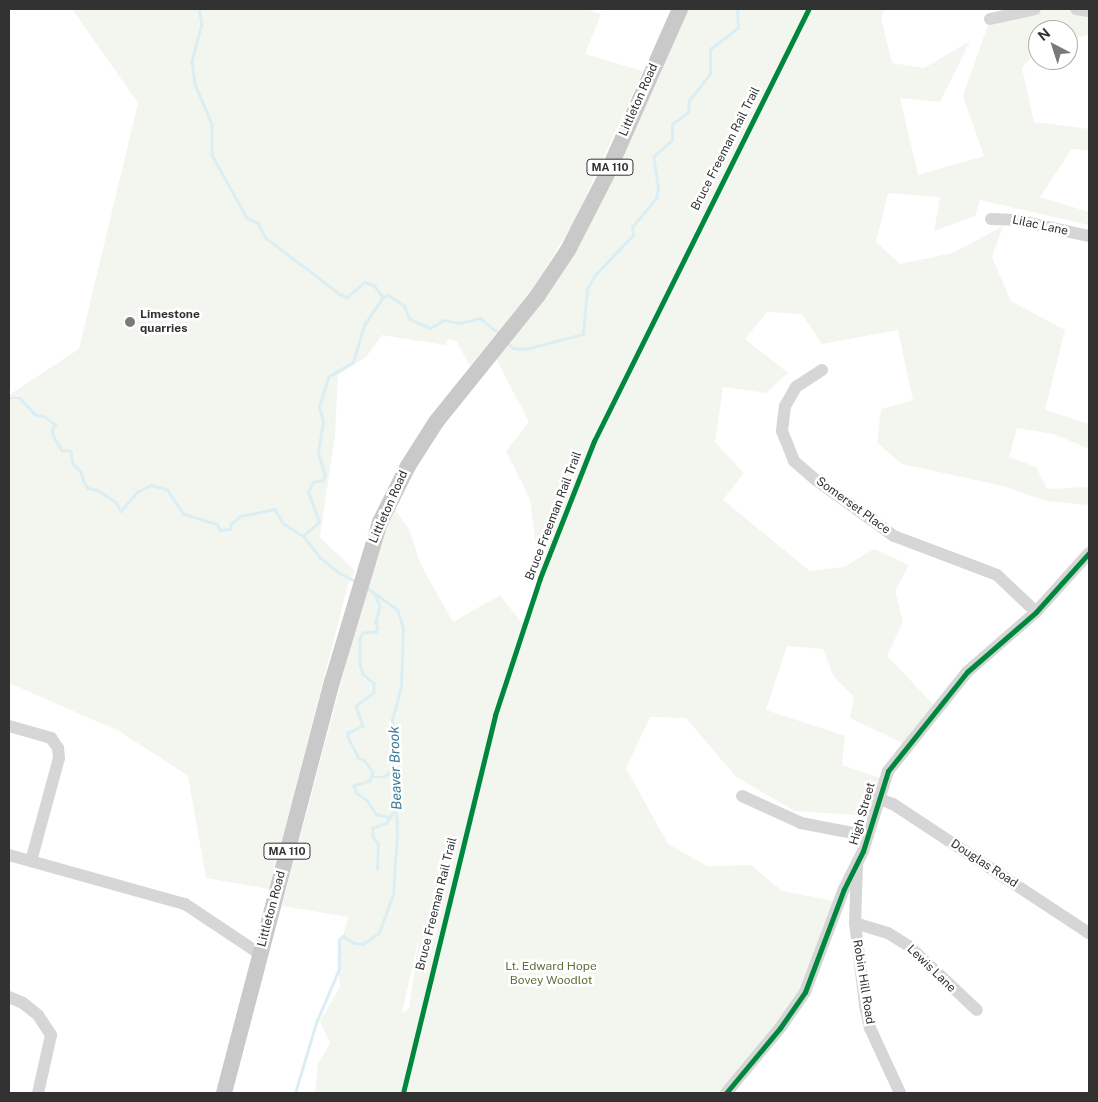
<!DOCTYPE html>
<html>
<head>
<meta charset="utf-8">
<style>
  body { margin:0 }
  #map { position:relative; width:1098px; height:1102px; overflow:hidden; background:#fff; font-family:"Public Sans",sans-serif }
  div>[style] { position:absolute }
  .green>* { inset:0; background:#f3f6ee }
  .stream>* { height:2.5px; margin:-1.25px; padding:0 1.25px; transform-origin:1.25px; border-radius:1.25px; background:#dbeef4 }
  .minor>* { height:12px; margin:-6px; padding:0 6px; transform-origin:6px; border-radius:6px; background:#d6d6d6 }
  .major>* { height:16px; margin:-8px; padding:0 8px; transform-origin:8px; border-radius:8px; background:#c9c9c9 }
  .cycleway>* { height:5px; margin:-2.5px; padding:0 2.5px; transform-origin:2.5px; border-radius:2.5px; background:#00873e }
  .dots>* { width:14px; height:14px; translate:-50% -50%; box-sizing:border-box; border:2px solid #fff; border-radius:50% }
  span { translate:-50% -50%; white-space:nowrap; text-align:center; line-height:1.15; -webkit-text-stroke:5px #fff; paint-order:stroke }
  .shield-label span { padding:1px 4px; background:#fff; border:1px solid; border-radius:4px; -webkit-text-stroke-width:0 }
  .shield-label { font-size:11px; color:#323232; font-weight:700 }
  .street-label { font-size:12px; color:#323232 }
  .poi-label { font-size:12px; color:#323232; font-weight:700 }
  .left { translate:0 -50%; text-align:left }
  .park-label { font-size:12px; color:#5b723b }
  .water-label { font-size:14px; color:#377a95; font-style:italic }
  .frame { position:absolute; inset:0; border:10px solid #323232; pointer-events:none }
  .north { position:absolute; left:1028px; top:20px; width:50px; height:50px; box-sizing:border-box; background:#fff; border:1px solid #adadad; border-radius:50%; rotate:320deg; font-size:14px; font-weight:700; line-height:20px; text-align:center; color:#323232 }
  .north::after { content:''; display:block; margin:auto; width:18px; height:22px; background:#7a7a7a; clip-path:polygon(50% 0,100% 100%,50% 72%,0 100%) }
</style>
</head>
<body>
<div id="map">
  <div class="green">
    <i style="clip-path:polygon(72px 9px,598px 9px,590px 11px,601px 14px,585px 54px,643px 71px,574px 222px,533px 288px,470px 366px,457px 342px,448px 339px,445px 345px,382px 335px,366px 357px,338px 375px,335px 435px,320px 537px,355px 571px,348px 585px,269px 889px,206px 878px,188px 776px,119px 731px,9px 683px,9px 395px,79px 349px,138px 103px)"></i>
    <i style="clip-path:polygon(evenodd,680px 9px,885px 9px,881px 18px,892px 63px,924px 68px,970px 41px,940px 102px,900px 98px,918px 175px,984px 156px,963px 96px,989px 22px,1035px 9px,1089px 11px,1089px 35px,1068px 40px,1068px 30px,1038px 30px,1038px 50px,1022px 68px,1034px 122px,1089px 129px,1089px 150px,1072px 149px,1040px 197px,1089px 212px,1089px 225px,980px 200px,975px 216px,934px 231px,940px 197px,888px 193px,876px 242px,900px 264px,953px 253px,1003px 226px,992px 257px,1011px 301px,1065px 330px,1045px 410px,1089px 424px,1089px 449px,1054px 434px,1017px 428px,1009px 457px,1036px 467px,1047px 489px,1089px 487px,1089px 505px,1046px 501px,1003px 486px,902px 464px,877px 443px,881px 409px,913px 400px,898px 330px,822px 344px,802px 314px,767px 312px,745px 339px,788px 373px,766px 393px,723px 387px,715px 442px,744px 473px,723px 500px,810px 571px,844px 567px,874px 549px,909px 565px,895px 591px,903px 622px,887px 656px,937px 708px,907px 745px,850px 718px,854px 697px,834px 677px,823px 649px,787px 646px,766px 710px,845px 736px,842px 765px,884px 779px,872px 816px,795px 811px,736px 777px,686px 718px,650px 717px,626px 768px,668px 844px,707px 866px,751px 865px,782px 891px,839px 902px,809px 982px,726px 1093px,315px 1093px,318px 1064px,330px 1043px,320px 1021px,340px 987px,337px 959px,348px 917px,282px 906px,389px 501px,409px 529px,421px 565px,453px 622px,500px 595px,524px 626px,540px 578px,530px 499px,506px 451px,529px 422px,492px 351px,538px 295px,680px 9px,420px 933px,409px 1009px,402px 1013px,420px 933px)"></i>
  </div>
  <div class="stream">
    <i style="left:199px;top:9px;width:15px;rotate:79deg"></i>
    <i style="left:202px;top:24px;width:39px;rotate:105deg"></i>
    <i style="left:192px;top:62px;width:22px;rotate:82deg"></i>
    <i style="left:195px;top:84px;width:43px;rotate:67deg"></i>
    <i style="left:212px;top:124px;width:31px;rotate:90deg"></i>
    <i style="left:212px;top:155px;width:72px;rotate:60.9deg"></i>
    <i style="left:247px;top:218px;width:12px;rotate:24deg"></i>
    <i style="left:258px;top:223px;width:17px;rotate:62deg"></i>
    <i style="left:266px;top:238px;width:93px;rotate:37.1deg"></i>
    <i style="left:340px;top:294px;width:8px;rotate:23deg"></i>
    <i style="left:347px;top:297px;width:23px;rotate:-41deg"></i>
    <i style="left:364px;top:282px;width:10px;rotate:17deg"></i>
    <i style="left:374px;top:285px;width:15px;rotate:53deg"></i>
    <i style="left:507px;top:342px;width:8px;rotate:45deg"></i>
    <i style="left:513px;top:348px;width:12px;rotate:5deg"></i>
    <i style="left:525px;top:349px;width:60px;rotate:-14.5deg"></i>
    <i style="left:583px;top:334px;width:45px;rotate:-84.9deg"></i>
    <i style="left:587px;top:289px;width:16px;rotate:-60deg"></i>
    <i style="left:595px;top:275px;width:55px;rotate:-46.5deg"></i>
    <i style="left:633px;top:235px;width:8px;rotate:-97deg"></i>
    <i style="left:632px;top:227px;width:38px;rotate:-50deg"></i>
    <i style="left:656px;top:198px;width:11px;rotate:-80deg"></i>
    <i style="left:658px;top:187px;width:30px;rotate:-99deg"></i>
    <i style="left:653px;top:157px;width:25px;rotate:-42deg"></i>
    <i style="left:672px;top:140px;width:16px;rotate:-90deg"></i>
    <i style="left:672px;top:124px;width:20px;rotate:-37deg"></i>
    <i style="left:688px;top:112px;width:12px;rotate:-85deg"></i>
    <i style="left:689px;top:100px;width:33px;rotate:-51deg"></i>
    <i style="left:710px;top:74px;width:25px;rotate:-90deg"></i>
    <i style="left:710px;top:49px;width:35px;rotate:-37deg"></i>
    <i style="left:738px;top:28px;width:19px;rotate:-93deg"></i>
    <i style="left:9px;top:398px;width:11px"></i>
    <i style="left:20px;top:398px;width:23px;rotate:47deg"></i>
    <i style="left:36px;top:415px;width:8px;rotate:7deg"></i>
    <i style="left:44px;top:416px;width:15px;rotate:37deg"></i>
    <i style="left:56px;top:425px;width:6px;rotate:129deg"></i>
    <i style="left:52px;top:430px;width:9px;rotate:72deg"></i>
    <i style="left:55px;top:439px;width:13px;rotate:58deg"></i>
    <i style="left:62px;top:450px;width:9px;rotate:6deg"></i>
    <i style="left:71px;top:451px;width:13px;rotate:81deg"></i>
    <i style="left:73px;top:464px;width:11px;rotate:45deg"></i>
    <i style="left:81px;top:472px;width:10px;rotate:73deg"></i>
    <i style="left:84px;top:482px;width:7px;rotate:56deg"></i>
    <i style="left:88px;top:488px;width:10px;rotate:11deg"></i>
    <i style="left:98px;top:490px;width:22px;rotate:34deg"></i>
    <i style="left:116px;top:502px;width:10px;rotate:61deg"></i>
    <i style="left:121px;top:511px;width:25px;rotate:-50deg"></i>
    <i style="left:137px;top:492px;width:16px;rotate:-27deg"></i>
    <i style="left:151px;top:485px;width:16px;rotate:14deg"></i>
    <i style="left:167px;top:489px;width:30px;rotate:56deg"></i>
    <i style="left:184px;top:514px;width:34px;rotate:17deg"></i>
    <i style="left:217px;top:524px;width:7px;rotate:63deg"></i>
    <i style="left:220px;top:530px;width:10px;rotate:-6deg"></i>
    <i style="left:230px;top:529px;width:5px;rotate:-79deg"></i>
    <i style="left:231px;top:524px;width:12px;rotate:-42deg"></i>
    <i style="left:240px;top:516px;width:36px;rotate:-11deg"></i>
    <i style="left:275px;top:509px;width:16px;rotate:60deg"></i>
    <i style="left:283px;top:523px;width:24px;rotate:33deg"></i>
    <i style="left:356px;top:582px;width:18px;rotate:-153deg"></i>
    <i style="left:340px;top:574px;width:26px;rotate:-141deg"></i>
    <i style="left:320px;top:558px;width:28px;rotate:-128deg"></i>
    <i style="left:303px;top:536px;width:21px;rotate:-41deg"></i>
    <i style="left:319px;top:522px;width:32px;rotate:-110deg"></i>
    <i style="left:308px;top:492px;width:11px;rotate:-63deg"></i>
    <i style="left:313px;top:482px;width:10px;rotate:-11deg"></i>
    <i style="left:323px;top:480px;width:4px;rotate:-63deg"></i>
    <i style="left:325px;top:476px;width:24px;rotate:-107deg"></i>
    <i style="left:318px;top:453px;width:31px;rotate:-81deg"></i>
    <i style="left:323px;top:422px;width:16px;rotate:-105deg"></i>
    <i style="left:319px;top:407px;width:31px;rotate:-73deg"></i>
    <i style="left:328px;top:377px;width:29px;rotate:-31deg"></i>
    <i style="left:353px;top:362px;width:39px;rotate:-73deg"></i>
    <i style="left:364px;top:325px;width:34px;rotate:-56deg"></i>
    <i style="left:383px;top:297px;width:5px;rotate:-22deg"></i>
    <i style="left:388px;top:295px;width:19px;rotate:32deg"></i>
    <i style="left:404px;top:305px;width:15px;rotate:67deg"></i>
    <i style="left:410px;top:319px;width:22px;rotate:24deg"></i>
    <i style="left:430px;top:328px;width:16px;rotate:-30deg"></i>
    <i style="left:444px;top:320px;width:16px;rotate:11deg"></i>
    <i style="left:460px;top:323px;width:21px;rotate:-14deg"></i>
    <i style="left:480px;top:318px;width:26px;rotate:39deg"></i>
    <i style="left:375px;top:594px;width:13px;rotate:67deg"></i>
    <i style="left:380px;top:606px;width:16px;rotate:104deg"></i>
    <i style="left:376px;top:622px;width:6px;rotate:72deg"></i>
    <i style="left:378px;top:628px;width:4px;rotate:117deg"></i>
    <i style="left:376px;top:632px;width:13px;rotate:176deg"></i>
    <i style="left:363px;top:633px;width:7px;rotate:117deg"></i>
    <i style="left:360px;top:639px;width:26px;rotate:90deg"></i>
    <i style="left:360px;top:665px;width:9px;rotate:72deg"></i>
    <i style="left:363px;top:674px;width:14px;rotate:39deg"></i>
    <i style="left:374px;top:683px;width:10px;rotate:90deg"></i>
    <i style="left:374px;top:693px;width:22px;rotate:144deg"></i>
    <i style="left:356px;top:706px;width:21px;rotate:71deg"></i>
    <i style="left:363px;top:726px;width:17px;rotate:155deg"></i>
    <i style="left:348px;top:733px;width:4px;rotate:90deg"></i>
    <i style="left:348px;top:737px;width:22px;rotate:63deg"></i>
    <i style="left:358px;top:757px;width:7px;rotate:27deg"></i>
    <i style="left:364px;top:760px;width:15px;rotate:53deg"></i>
    <i style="left:373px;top:772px;width:9px;rotate:108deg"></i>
    <i style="left:370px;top:781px;width:17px;rotate:163deg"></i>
    <i style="left:354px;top:786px;width:8px;rotate:67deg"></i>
    <i style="left:357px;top:793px;width:12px;rotate:35deg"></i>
    <i style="left:367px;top:800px;width:17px;rotate:57deg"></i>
    <i style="left:376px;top:814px;width:12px;rotate:14deg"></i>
    <i style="left:373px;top:777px;width:10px"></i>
    <i style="left:383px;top:777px;width:12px;rotate:-35deg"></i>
    <i style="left:377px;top:869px;width:25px;rotate:-88deg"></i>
    <i style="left:378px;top:844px;width:9px;rotate:-126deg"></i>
    <i style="left:373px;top:837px;width:9px;rotate:-96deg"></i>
    <i style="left:372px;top:828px;width:15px;rotate:-20deg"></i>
    <i style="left:386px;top:823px;width:18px;rotate:-56deg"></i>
    <i style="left:295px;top:1093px;width:73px;rotate:-73.3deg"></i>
    <i style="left:316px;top:1023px;width:59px;rotate:-66.9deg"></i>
    <i style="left:339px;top:969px;width:29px;rotate:-90deg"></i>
    <i style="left:339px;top:940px;width:6px;rotate:-45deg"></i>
    <i style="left:343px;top:936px;width:13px;rotate:32deg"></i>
    <i style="left:354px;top:943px;width:9px;rotate:6deg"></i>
    <i style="left:363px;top:944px;width:19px;rotate:-35deg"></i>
    <i style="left:379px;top:933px;width:41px;rotate:-70.3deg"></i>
    <i style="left:393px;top:894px;width:61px;rotate:-86.2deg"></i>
    <i style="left:397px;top:833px;width:113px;rotate:-92.5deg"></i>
    <i style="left:392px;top:720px;width:35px;rotate:-75deg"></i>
    <i style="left:401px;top:686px;width:58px;rotate:-88deg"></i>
    <i style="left:403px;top:628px;width:19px;rotate:-108deg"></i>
    <i style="left:397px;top:610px;width:37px;rotate:-144deg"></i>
  </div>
  <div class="minor">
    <i style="left:1076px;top:9px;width:13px;rotate:9deg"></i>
    <i style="left:990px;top:19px;width:46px;rotate:-12.5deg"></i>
    <i style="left:991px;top:219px;width:25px;rotate:2deg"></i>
    <i style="left:1016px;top:220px;width:75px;rotate:12.4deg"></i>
    <i style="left:822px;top:370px;width:31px;rotate:147deg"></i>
    <i style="left:796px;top:387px;width:22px;rotate:120deg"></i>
    <i style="left:785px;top:406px;width:25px;rotate:97deg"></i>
    <i style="left:782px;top:431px;width:32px;rotate:68deg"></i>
    <i style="left:794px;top:461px;width:29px;rotate:41deg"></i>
    <i style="left:816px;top:480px;width:96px;rotate:35.7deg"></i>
    <i style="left:894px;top:536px;width:110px;rotate:20.7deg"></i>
    <i style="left:997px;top:575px;width:54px;rotate:43.5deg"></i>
    <i style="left:9px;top:726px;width:44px;rotate:15.9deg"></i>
    <i style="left:51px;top:738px;width:12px;rotate:55deg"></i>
    <i style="left:58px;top:748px;width:10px;rotate:84deg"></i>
    <i style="left:59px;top:758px;width:107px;rotate:105.2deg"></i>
    <i style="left:742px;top:796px;width:65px;rotate:24.6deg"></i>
    <i style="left:801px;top:823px;width:68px;rotate:11deg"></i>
    <i style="left:877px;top:798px;width:17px;rotate:21deg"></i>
    <i style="left:893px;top:804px;width:235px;rotate:33.4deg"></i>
    <i style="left:9px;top:855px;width:183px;rotate:15.6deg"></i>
    <i style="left:185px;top:904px;width:90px;rotate:33.7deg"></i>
    <i style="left:857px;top:866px;width:57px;rotate:92deg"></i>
    <i style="left:855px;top:923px;width:83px;rotate:83deg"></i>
    <i style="left:865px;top:1005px;width:24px;rotate:78deg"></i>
    <i style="left:870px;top:1028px;width:72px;rotate:65.2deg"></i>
    <i style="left:855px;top:923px;width:34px;rotate:17deg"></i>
    <i style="left:888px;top:933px;width:25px;rotate:32deg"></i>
    <i style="left:909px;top:946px;width:93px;rotate:43.3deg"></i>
    <i style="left:9px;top:997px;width:15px;rotate:23deg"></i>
    <i style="left:23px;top:1003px;width:19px;rotate:39deg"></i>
    <i style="left:38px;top:1015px;width:24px;rotate:57deg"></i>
    <i style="left:51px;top:1035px;width:59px;rotate:102.6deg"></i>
    <i style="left:726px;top:1093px;width:85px;rotate:-50.3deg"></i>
    <i style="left:780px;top:1028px;width:44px;rotate:-55.2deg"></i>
    <i style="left:805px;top:992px;width:110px;rotate:-69.3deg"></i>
    <i style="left:844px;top:889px;width:42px;rotate:-63.4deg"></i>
    <i style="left:863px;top:851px;width:84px;rotate:-72.6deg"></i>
    <i style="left:888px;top:771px;width:127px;rotate:-51.4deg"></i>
    <i style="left:967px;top:672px;width:91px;rotate:-41deg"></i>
    <i style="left:1036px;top:612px;width:79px;rotate:-48.1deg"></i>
  </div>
  <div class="major">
    <i style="left:224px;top:1093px;width:425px;rotate:-75.3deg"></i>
    <i style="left:332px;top:682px;width:167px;rotate:-73.3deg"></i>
    <i style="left:380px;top:522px;width:63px;rotate:-63.4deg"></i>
    <i style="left:408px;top:466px;width:52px;rotate:-57.5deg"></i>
    <i style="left:436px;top:422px;width:163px;rotate:-51.2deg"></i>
    <i style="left:538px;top:295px;width:54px;rotate:-56.3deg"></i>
    <i style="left:568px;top:250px;width:83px;rotate:-62.8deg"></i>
    <i style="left:606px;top:176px;width:183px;rotate:-66.1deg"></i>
  </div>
  <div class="cycleway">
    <i style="left:403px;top:1093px;width:389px;rotate:-76.3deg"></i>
    <i style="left:495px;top:715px;width:144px;rotate:-71.8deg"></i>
    <i style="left:540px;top:578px;width:147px;rotate:-68.5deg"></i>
    <i style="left:594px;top:441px;width:482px;rotate:-63.6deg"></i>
    <i style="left:726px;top:1093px;width:85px;rotate:-50.3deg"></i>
    <i style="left:780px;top:1028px;width:44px;rotate:-55.2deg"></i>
    <i style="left:805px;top:992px;width:110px;rotate:-69.3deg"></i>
    <i style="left:844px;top:889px;width:42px;rotate:-63.4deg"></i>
    <i style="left:863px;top:851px;width:84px;rotate:-72.6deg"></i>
    <i style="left:888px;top:771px;width:127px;rotate:-51.4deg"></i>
    <i style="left:967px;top:672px;width:91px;rotate:-41deg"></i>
    <i style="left:1036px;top:612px;width:79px;rotate:-48.1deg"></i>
  </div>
  <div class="dots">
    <i style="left:130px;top:322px;background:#7a7a7a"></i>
  </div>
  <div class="shield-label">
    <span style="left:610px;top:167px">MA 110</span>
    <span style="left:287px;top:851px">MA 110</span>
  </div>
  <div class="street-label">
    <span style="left:639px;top:100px;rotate:-66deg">Littleton Road</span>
    <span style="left:726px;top:149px;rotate:-63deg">Bruce Freeman Rail Trail</span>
    <span style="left:1040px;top:226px;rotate:12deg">Lilac Lane</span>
    <span style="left:853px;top:506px;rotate:36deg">Somerset Place</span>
    <span style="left:389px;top:507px;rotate:-66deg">Littleton Road</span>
    <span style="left:554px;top:516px;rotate:-69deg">Bruce Freeman Rail Trail</span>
    <span style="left:863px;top:814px;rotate:-74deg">High Street</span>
    <span style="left:984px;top:864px;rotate:33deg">Douglas Road</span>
    <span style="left:437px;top:904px;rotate:-76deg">Bruce Freeman Rail Trail</span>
    <span style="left:272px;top:909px;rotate:-75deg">Littleton Road</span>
    <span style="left:931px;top:969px;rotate:44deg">Lewis Lane</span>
    <span style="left:863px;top:982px;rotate:81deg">Robin Hill Road</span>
  </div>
  <div class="poi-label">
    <span class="left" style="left:140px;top:322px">Limestone<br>quarries</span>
  </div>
  <div class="park-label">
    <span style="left:551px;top:974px">Lt. Edward Hope<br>Bovey Woodlot</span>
  </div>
  <div class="water-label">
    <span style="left:395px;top:768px;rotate:-92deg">Beaver Brook</span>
  </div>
  <div class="frame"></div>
  <div class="north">N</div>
</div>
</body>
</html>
